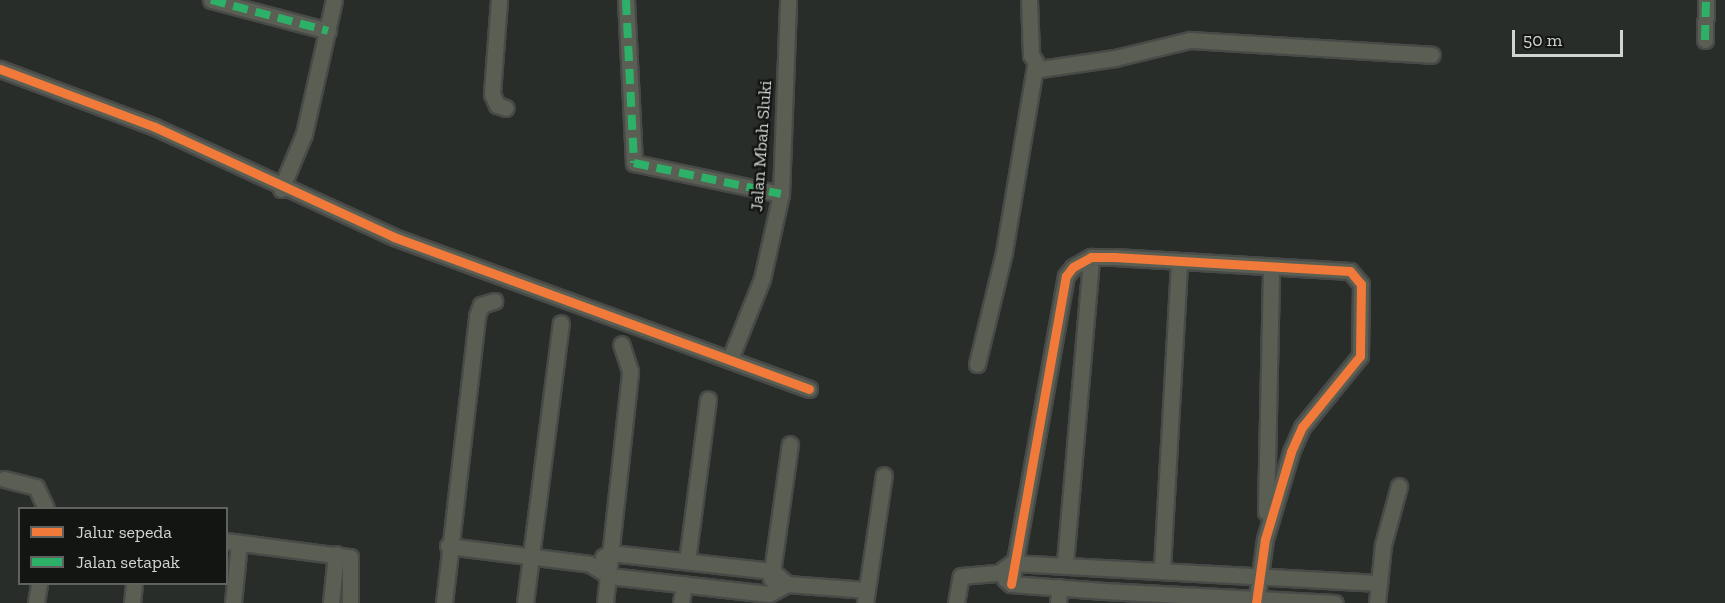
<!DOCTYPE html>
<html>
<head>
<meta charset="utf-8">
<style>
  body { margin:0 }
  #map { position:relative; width:1725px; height:603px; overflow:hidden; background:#292d2a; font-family:"Zilla Slab",serif }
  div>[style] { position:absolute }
  .roads { filter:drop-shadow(2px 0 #484a48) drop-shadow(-2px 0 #484a48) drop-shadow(0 2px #484a48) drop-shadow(0 -2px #484a48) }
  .street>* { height:15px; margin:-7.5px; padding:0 7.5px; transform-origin:7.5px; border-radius:7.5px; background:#5a5e53 }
  .quiet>* { height:8px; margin-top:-4px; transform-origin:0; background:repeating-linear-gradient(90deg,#2db169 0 15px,transparent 0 23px) }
  .cycleway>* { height:9px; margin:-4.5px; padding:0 4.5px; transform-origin:4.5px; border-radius:4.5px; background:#f17a3a }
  span { translate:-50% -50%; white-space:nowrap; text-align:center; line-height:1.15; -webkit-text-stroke:5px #131513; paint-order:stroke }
  .street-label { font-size:18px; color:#d1d5d2 }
  .legend { position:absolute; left:18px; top:507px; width:210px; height:78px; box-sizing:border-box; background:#131513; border:2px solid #5f625f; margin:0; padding:8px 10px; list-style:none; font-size:18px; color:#d1d5d2 }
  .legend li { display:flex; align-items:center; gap:12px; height:30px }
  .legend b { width:30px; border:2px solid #5f625f }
  .scale { position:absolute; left:1512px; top:30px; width:111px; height:27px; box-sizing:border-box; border:3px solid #d1d5d2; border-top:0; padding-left:8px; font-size:18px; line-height:21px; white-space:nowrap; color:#d1d5d2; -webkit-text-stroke:4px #131513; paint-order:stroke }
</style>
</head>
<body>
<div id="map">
  <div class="roads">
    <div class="street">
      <i style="left:211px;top:0;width:121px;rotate:14.8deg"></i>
      <i style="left:499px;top:0;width:94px;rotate:94.3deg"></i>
      <i style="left:492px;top:94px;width:12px;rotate:66deg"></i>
      <i style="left:497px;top:105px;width:9px;rotate:18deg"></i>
      <i style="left:626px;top:0;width:163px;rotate:87.2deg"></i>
      <i style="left:634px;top:163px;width:150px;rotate:11.9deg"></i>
      <i style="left:1029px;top:0;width:55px;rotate:87.9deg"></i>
      <i style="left:1031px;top:55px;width:17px;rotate:57deg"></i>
      <i style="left:1040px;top:69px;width:76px;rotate:-8.3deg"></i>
      <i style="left:1115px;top:58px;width:77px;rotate:-13.5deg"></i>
      <i style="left:1190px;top:40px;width:242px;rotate:3.5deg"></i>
      <i style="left:1705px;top:40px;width:40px;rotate:-88.6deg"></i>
      <i style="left:0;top:69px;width:165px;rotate:20.5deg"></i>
      <i style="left:155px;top:127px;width:263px;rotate:24.7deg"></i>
      <i style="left:394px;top:237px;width:442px;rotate:20.1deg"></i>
      <i style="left:281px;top:189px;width:60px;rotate:-67.3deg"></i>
      <i style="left:304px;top:134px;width:137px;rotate:-77.4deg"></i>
      <i style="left:730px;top:359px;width:86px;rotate:-68.2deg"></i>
      <i style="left:762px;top:279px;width:87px;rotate:-77.4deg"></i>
      <i style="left:781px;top:194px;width:194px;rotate:-87.9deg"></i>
      <i style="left:977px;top:364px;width:115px;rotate:-76.4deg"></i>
      <i style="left:1004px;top:252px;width:188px;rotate:-80.5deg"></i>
      <i style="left:4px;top:479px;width:33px;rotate:14deg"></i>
      <i style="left:36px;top:487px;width:23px;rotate:65deg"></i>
      <i style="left:1266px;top:512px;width:245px;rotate:-88.8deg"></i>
      <i style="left:226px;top:541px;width:125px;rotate:7.4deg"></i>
      <i style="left:350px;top:557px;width:46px;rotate:90deg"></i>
      <i style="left:448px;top:546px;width:143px;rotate:7.2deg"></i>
      <i style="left:590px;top:564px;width:22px;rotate:32deg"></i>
      <i style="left:609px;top:576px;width:161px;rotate:6.4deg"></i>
      <i style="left:769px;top:594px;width:21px;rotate:-29deg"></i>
      <i style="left:787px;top:584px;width:80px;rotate:4.3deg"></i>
      <i style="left:603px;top:557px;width:9px;rotate:-27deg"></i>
      <i style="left:611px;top:553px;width:162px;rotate:6.4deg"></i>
      <i style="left:772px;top:571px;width:20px;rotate:41deg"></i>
      <i style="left:687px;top:561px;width:163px;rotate:-82.6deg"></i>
      <i style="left:1065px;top:563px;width:307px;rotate:-85.1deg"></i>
      <i style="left:1162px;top:568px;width:307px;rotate:-86.8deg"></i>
      <i style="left:771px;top:579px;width:136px;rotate:-82deg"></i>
      <i style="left:1005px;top:579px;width:8px;rotate:40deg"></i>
      <i style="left:1011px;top:584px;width:93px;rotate:4.3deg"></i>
      <i style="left:1104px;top:591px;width:231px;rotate:3deg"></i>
      <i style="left:1011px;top:584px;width:313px;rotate:-79.9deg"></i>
      <i style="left:1066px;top:276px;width:11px;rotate:-52deg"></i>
      <i style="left:1073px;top:267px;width:21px;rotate:-29deg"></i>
      <i style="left:1091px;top:257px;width:23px"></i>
      <i style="left:1114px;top:257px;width:236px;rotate:3.4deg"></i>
      <i style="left:1350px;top:271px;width:17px;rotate:50deg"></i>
      <i style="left:1361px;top:284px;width:72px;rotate:90.8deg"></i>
      <i style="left:1360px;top:356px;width:92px;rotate:129.2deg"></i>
      <i style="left:1302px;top:427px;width:27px;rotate:114deg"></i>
      <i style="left:1291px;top:452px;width:91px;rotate:106.6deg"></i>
      <i style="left:1265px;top:539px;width:65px;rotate:98deg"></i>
      <i style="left:36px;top:603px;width:19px;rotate:-81deg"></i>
      <i style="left:132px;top:603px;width:19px;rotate:-84deg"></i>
      <i style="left:233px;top:603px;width:60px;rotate:-84.3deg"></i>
      <i style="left:331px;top:603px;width:49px;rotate:-84.2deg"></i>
      <i style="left:444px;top:603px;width:289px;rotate:-83.4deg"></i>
      <i style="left:477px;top:316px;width:12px;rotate:-70deg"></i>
      <i style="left:481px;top:305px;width:14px;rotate:-17deg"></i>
      <i style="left:525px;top:603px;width:282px;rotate:-82.7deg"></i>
      <i style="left:605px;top:603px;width:233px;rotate:-83.8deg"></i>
      <i style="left:630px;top:371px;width:28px;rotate:-108deg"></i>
      <i style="left:681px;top:603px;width:19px;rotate:-81deg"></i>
      <i style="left:865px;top:603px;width:129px;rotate:-81.6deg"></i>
      <i style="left:956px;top:603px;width:27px;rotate:-80deg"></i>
      <i style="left:961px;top:576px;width:38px;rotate:-5deg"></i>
      <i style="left:999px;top:573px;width:16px;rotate:-38deg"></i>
      <i style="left:1012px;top:563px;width:368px;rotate:3.1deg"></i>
      <i style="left:1058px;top:603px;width:16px;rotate:-86deg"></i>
      <i style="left:1377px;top:603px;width:58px;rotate:-84.1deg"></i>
      <i style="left:1383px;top:545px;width:61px;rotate:-74.8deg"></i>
    </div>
  </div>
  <div class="quiet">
    <i style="left:211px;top:0;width:121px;rotate:14.8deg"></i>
    <i style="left:626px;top:0;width:163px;rotate:87.2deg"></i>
    <i style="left:634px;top:163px;width:150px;rotate:11.9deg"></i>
    <i style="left:1705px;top:40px;width:40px;rotate:-88.6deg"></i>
  </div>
  <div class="cycleway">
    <i style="left:0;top:69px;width:165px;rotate:20.5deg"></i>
    <i style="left:155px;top:127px;width:263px;rotate:24.7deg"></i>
    <i style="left:394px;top:237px;width:442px;rotate:20.1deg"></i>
    <i style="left:1011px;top:584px;width:313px;rotate:-79.9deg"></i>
    <i style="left:1066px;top:276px;width:11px;rotate:-52deg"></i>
    <i style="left:1073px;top:267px;width:21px;rotate:-29deg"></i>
    <i style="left:1091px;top:257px;width:23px"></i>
    <i style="left:1114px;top:257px;width:236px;rotate:3.4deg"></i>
    <i style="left:1350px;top:271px;width:17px;rotate:50deg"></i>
    <i style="left:1361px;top:284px;width:72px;rotate:90.8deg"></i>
    <i style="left:1360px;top:356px;width:92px;rotate:129.2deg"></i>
    <i style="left:1302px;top:427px;width:27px;rotate:114deg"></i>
    <i style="left:1291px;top:452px;width:91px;rotate:106.6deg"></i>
    <i style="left:1265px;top:539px;width:65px;rotate:98deg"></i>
  </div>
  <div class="street-label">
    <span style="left:761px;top:146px;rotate:-86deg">Jalan Mbah Sluki</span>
  </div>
  <ul class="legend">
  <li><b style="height:8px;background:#f17a3a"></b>Jalur sepeda</li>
  <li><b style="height:8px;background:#2db169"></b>Jalan setapak</li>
  </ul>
  <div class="scale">50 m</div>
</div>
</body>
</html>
